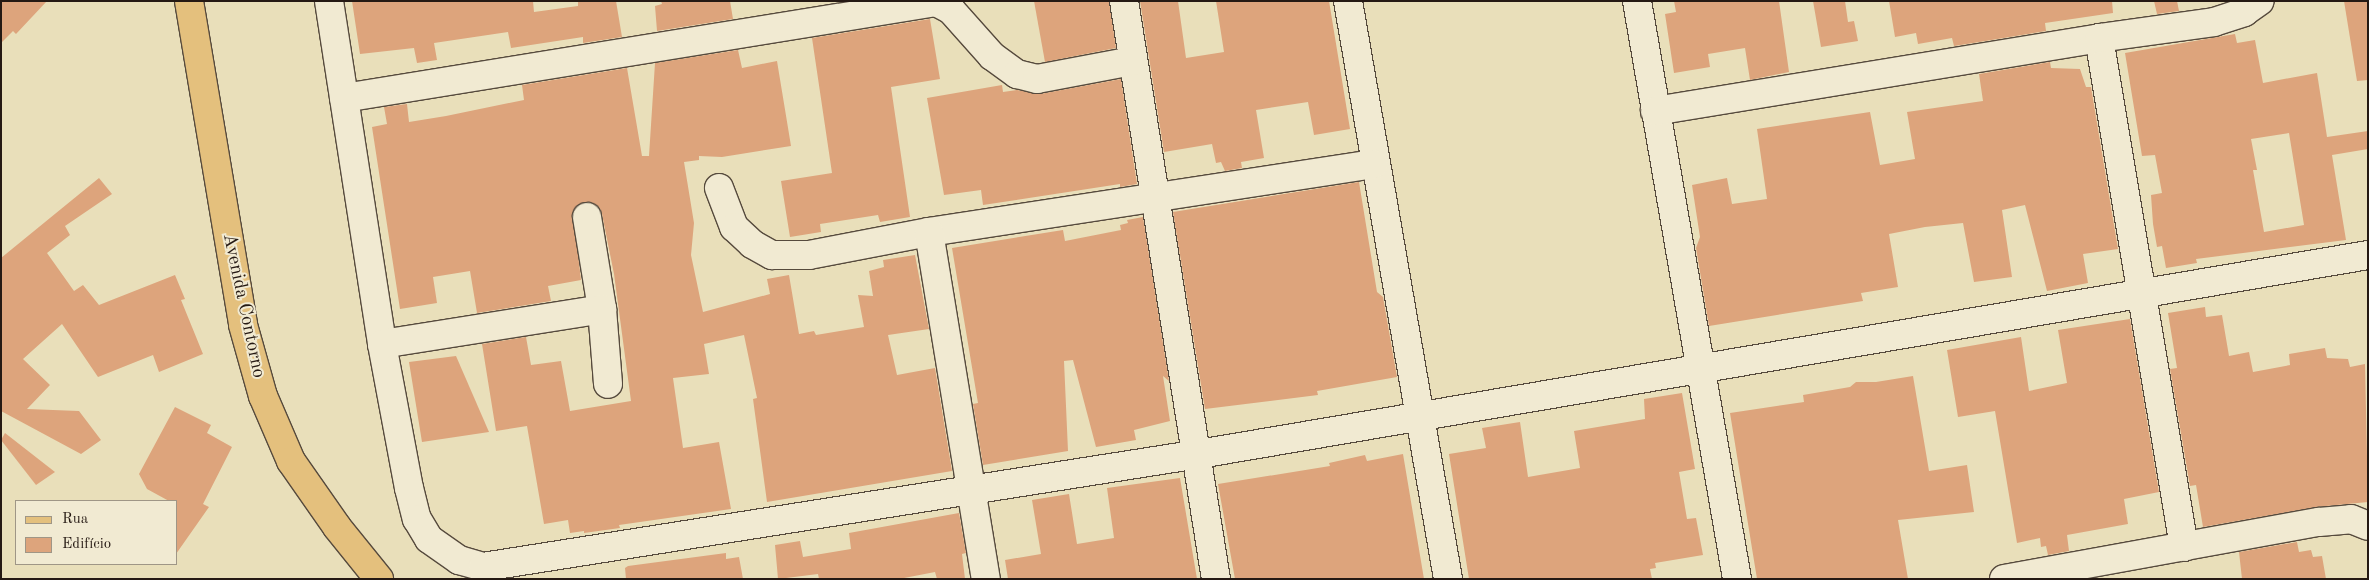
<!DOCTYPE html>
<html>
<head>
<meta charset="utf-8">
<style>
  body { margin:0 }
  #map { position:relative; width:2369px; height:580px; overflow:hidden; background:#e9dfba; font-family:"Old Standard TT",serif }
  div>[style] { position:absolute }
  .building>* { inset:0; background:#dda47c }
  .roads { filter:drop-shadow(1px 0 #564a3d) drop-shadow(-1px 0 #564a3d) drop-shadow(0 1px #564a3d) drop-shadow(0 -1px #564a3d) }
  .minor>* { height:28px; margin:-14px; padding:0 14px; transform-origin:14px; border-radius:14px; background:#f1ead2 }
  .major>* { height:28px; margin:-14px; padding:0 14px; transform-origin:14px; border-radius:14px; background:#e4c07d }
  span { translate:-50% -50%; white-space:nowrap; text-align:center; line-height:1.15; -webkit-text-stroke:4px #f1ead2; paint-order:stroke }
  .street-label { font-size:19px; color:#251913 }
  .frame { position:absolute; inset:0; border:2px solid #251913; pointer-events:none }
  .legend { position:absolute; left:15px; top:500px; width:162px; height:65px; box-sizing:border-box; background:#f1ead2; border:1px solid #9f9686; margin:0; padding:6px 9px; list-style:none; font-size:15px; color:#251913 }
  .legend li { display:flex; align-items:center; gap:10px; height:25px }
  .legend b { width:25px; border:1px solid #9f9686 }
</style>
</head>
<body>
<div id="map">
  <div class="building">
    <i style="clip-path:polygon(1px 1px,47px 1px,16px 34px,13px 31px,1px 43px)"></i>
    <i style="clip-path:polygon(352px 1px,533px 1px,534px 12px,578px 6px,578px 1px,616px 1px,622px 37px,583px 43px,583px 37px,511px 48px,508px 32px,434px 43px,437px 60px,417px 63px,414px 48px,360px 54px)"></i>
    <i style="clip-path:polygon(661px 1px,730px 1px,733px 19px,657px 31px,655px 6px,662px 4px)"></i>
    <i style="clip-path:polygon(1034px 1px,1109px 1px,1116px 48px,1045px 62px)"></i>
    <i style="clip-path:polygon(1140px 1px,1178px 1px,1186px 58px,1224px 52px,1216px 1px,1329px 1px,1350px 129px,1314px 135px,1308px 102px,1256px 110px,1264px 158px,1241px 162px,1242px 168px,1225px 171px,1221px 162px,1216px 163px,1212px 144px,1164px 152px)"></i>
    <i style="clip-path:polygon(1674px 1px,1779px 1px,1789px 72px,1750px 80px,1745px 48px,1708px 54px,1710px 67px,1674px 73px,1665px 14px,1676px 12px)"></i>
    <i style="clip-path:polygon(1813px 1px,1845px 1px,1848px 22px,1854px 21px,1858px 41px,1821px 47px)"></i>
    <i style="clip-path:polygon(1889px 1px,2112px 1px,2113px 13px,2045px 23px,2046px 31px,1973px 43px,1954px 46px,1952px 38px,1918px 44px,1916px 33px,1895px 37px)"></i>
    <i style="clip-path:polygon(2154px 1px,2177px 1px,2179px 11px,2157px 14px)"></i>
    <i style="clip-path:polygon(2344px 1px,2368px 1px,2368px 80px,2357px 81px)"></i>
    <i style="clip-path:polygon(930px 19px,940px 79px,891px 87px,910px 217px,880px 222px,878px 215px,820px 224px,821px 232px,790px 237px,781px 181px,832px 173px,812px 38px)"></i>
    <i style="clip-path:polygon(evenodd,2235px 34px,2237px 43px,2255px 40px,2263px 83px,2317px 73px,2327px 137px,2368px 131px,2368px 149px,2332px 155px,2346px 240px,2196px 259px,2197px 263px,2166px 268px,2162px 246px,2157px 247px,2153px 224px,2151px 195px,2162px 193px,2155px 155px,2142px 156px,2125px 53px,2235px 34px,2289px 133px,2304px 225px,2264px 232px,2253px 170px,2257px 170px,2251px 139px,2289px 133px)"></i>
    <i style="clip-path:polygon(738px 50px,742px 68px,777px 61px,791px 146px,722px 157px,699px 156px,699px 160px,684px 162px,694px 223px,691px 255px,703px 312px,770px 294px,767px 279px,789px 275px,799px 334px,814px 331px,816px 335px,864px 327px,858px 295px,873px 296px,869px 271px,884px 267px,883px 260px,915px 255px,929px 329px,888px 335px,897px 375px,935px 368px,952px 471px,767px 502px,753px 399px,757px 398px,744px 335px,704px 344px,709px 374px,673px 378px,683px 448px,719px 442px,731px 509px,619px 525px,620px 528px,584px 533px,584px 531px,570px 533px,568px 520px,544px 524px,527px 426px,496px 431px,482px 344px,526px 337px,531px 365px,561px 361px,570px 411px,631px 401px,614px 274px,602px 214px,599px 207px,585px 202px,573px 211px,581px 280px,548px 286px,551px 301px,477px 313px,470px 271px,433px 277px,437px 303px,400px 309px,372px 127px,387px 124px,384px 107px,407px 104px,409px 122px,446px 116px,524px 100px,522px 85px,627px 68px,642px 156px,649px 156px,655px 63px)"></i>
    <i style="clip-path:polygon(2050px 62px,2051px 68px,2080px 69px,2086px 87px,2091px 87px,2118px 249px,2083px 254px,2088px 283px,2047px 291px,2025px 205px,2002px 210px,2012px 277px,1974px 282px,1963px 223px,1925px 227px,1889px 234px,1898px 287px,1861px 293px,1863px 301px,1709px 326px,1696px 248px,1700px 237px,1692px 185px,1727px 178px,1732px 204px,1767px 199px,1757px 129px,1870px 112px,1880px 165px,1915px 159px,1907px 112px,1983px 101px,1979px 74px)"></i>
    <i style="clip-path:polygon(1121px 79px,1137px 184px,1120px 187px,1120px 184px,983px 205px,981px 190px,944px 195px,927px 98px,1002px 85px,1003px 92px,1017px 90px,1040px 94px)"></i>
    <i style="clip-path:polygon(99px 178px,112px 194px,65px 226px,70px 235px,47px 253px,74px 291px,83px 285px,99px 305px,175px 275px,185px 299px,181px 300px,203px 354px,159px 372px,153px 355px,98px 377px,62px 324px,23px 359px,50px 385px,27px 409px,79px 411px,101px 440px,81px 454px,1px 411px,1px 258px)"></i>
    <i style="clip-path:polygon(1359px 182px,1377px 292px,1383px 297px,1397px 377px,1317px 391px,1318px 395px,1205px 409px,1173px 212px)"></i>
    <i style="clip-path:polygon(1143px 217px,1169px 381px,1163px 376px,1170px 421px,1134px 430px,1136px 440px,1096px 447px,1073px 360px,1064px 361px,1068px 451px,983px 465px,973px 404px,978px 403px,952px 248px,1063px 230px,1065px 241px,1121px 230px,1120px 225px,1128px 223px,1127px 220px)"></i>
    <i style="clip-path:polygon(2205px 307px,2206px 317px,2222px 315px,2229px 356px,2249px 352px,2253px 372px,2290px 365px,2289px 354px,2325px 348px,2327px 358px,2348px 359px,2350px 367px,2365px 364px,2368px 502px,2316px 507px,2203px 527px,2196px 485px,2190px 486px,2170px 369px,2177px 368px,2168px 313px)"></i>
    <i style="clip-path:polygon(2130px 319px,2159px 492px,2124px 499px,2128px 524px,2067px 535px,2069px 551px,2048px 555px,2046px 546px,2041px 547px,2040px 538px,2017px 543px,1995px 411px,1958px 417px,1947px 350px,2021px 337px,2029px 391px,2067px 383px,2058px 330px)"></i>
    <i style="clip-path:polygon(456px 356px,489px 432px,422px 442px,409px 362px)"></i>
    <i style="clip-path:polygon(1913px 376px,1929px 471px,1967px 465px,1974px 512px,1898px 520px,1908px 579px,1757px 579px,1730px 413px,1804px 402px,1803px 395px,1850px 387px,1856px 382px,1876px 382px)"></i>
    <i style="clip-path:polygon(1682px 393px,1695px 469px,1679px 472px,1687px 519px,1696px 518px,1703px 555px,1655px 563px,1656px 568px,1650px 569px,1652px 579px,1469px 579px,1449px 454px,1486px 448px,1482px 428px,1520px 422px,1528px 477px,1580px 468px,1574px 431px,1645px 419px,1644px 399px)"></i>
    <i style="clip-path:polygon(175px 407px,211px 425px,207px 433px,232px 447px,203px 504px,209px 507px,176px 554px,176px 501px,169px 501px,147px 489px,139px 474px)"></i>
    <i style="clip-path:polygon(5px 433px,55px 472px,36px 485px,1px 440px)"></i>
    <i style="clip-path:polygon(1403px 454px,1424px 579px,1235px 579px,1218px 484px,1330px 466px,1329px 463px,1365px 455px,1367px 461px)"></i>
    <i style="clip-path:polygon(1180px 478px,1197px 579px,1008px 579px,1005px 560px,1041px 554px,1032px 500px,1069px 494px,1077px 544px,1114px 538px,1107px 488px)"></i>
    <i style="clip-path:polygon(959px 513px,966px 553px,962px 554px,965px 579px,937px 579px,935px 572px,899px 579px,819px 579px,818px 574px,778px 579px,775px 545px,800px 541px,803px 557px,851px 549px,849px 533px)"></i>
    <i style="clip-path:polygon(2297px 542px,2299px 552px,2311px 550px,2313px 557px,2322px 556px,2326px 579px,2242px 579px,2239px 552px)"></i>
    <i style="clip-path:polygon(726px 553px,726px 559px,739px 557px,743px 579px,626px 579px,625px 568px,628px 566px)"></i>
  </div>
  <div class="roads">
    <div class="minor">
      <i style="left:329px;top:1px;width:347px;rotate:81.2deg"></i>
      <i style="left:382px;top:344px;width:147px;rotate:79.4deg"></i>
      <i style="left:409px;top:488px;width:32px;rotate:76deg"></i>
      <i style="left:417px;top:519px;width:23px;rotate:59deg"></i>
      <i style="left:429px;top:539px;width:37px;rotate:35deg"></i>
      <i style="left:459px;top:560px;width:25px;rotate:16deg"></i>
      <i style="left:483px;top:567px;width:725px;rotate:-8.97deg"></i>
      <i style="left:1199px;top:454px;width:1186px;rotate:-9.66deg"></i>
      <i style="left:1124px;top:1px;width:585px;rotate:80.96deg"></i>
      <i style="left:1348px;top:1px;width:587px;rotate:80.18deg"></i>
      <i style="left:1637px;top:1px;width:587px;rotate:80.18deg"></i>
      <i style="left:2099px;top:38px;width:516px;rotate:80.52deg"></i>
      <i style="left:344px;top:98px;width:600px;rotate:-9.21deg"></i>
      <i style="left:936px;top:2px;width:17px;rotate:28deg"></i>
      <i style="left:951px;top:10px;width:62px;rotate:48.3deg"></i>
      <i style="left:992px;top:56px;width:31px;rotate:36deg"></i>
      <i style="left:1017px;top:74px;width:21px;rotate:14deg"></i>
      <i style="left:1037px;top:79px;width:97px;rotate:-10.7deg"></i>
      <i style="left:1655px;top:111px;width:450px;rotate:-9.3deg"></i>
      <i style="left:2099px;top:38px;width:116px;rotate:-7.9deg"></i>
      <i style="left:2214px;top:22px;width:32px;rotate:-18deg"></i>
      <i style="left:2244px;top:12px;width:19px;rotate:-35deg"></i>
      <i style="left:719px;top:188px;width:42px;rotate:69deg"></i>
      <i style="left:734px;top:227px;width:25px;rotate:43deg"></i>
      <i style="left:752px;top:244px;width:23px;rotate:29deg"></i>
      <i style="left:772px;top:255px;width:37px"></i>
      <i style="left:809px;top:255px;width:122px;rotate:-10.9deg"></i>
      <i style="left:929px;top:232px;width:450px;rotate:-8.7deg"></i>
      <i style="left:587px;top:217px;width:93px;rotate:80.7deg"></i>
      <i style="left:929px;top:232px;width:352px;rotate:80.7deg"></i>
      <i style="left:382px;top:344px;width:223px;rotate:-9deg"></i>
      <i style="left:602px;top:309px;width:75px;rotate:85.4deg"></i>
      <i style="left:2004px;top:579px;width:320px;rotate:-10.3deg"></i>
      <i style="left:2319px;top:522px;width:32px;rotate:-5deg"></i>
      <i style="left:2351px;top:519px;width:18px;rotate:22deg"></i>
    </div>
    <div class="major">
      <i style="left:189px;top:1px;width:328px;rotate:80.5deg"></i>
      <i style="left:243px;top:325px;width:74px;rotate:74.3deg"></i>
      <i style="left:263px;top:396px;width:71px;rotate:66.7deg"></i>
      <i style="left:291px;top:461px;width:80px;rotate:55.1deg"></i>
      <i style="left:337px;top:527px;width:67px;rotate:51.1deg"></i>
    </div>
  </div>
  <div class="street-label">
    <span style="left:243px;top:306px;rotate:78deg">Avenida Contorno</span>
  </div>
  <div class="frame"></div>
  <ul class="legend">
  <li><b style="height:6px;background:#e4c07d"></b>Rua</li>
  <li><b style="height:14px;background:#dda47c"></b>Edifício</li>
  </ul>
</div>
</body>
</html>
